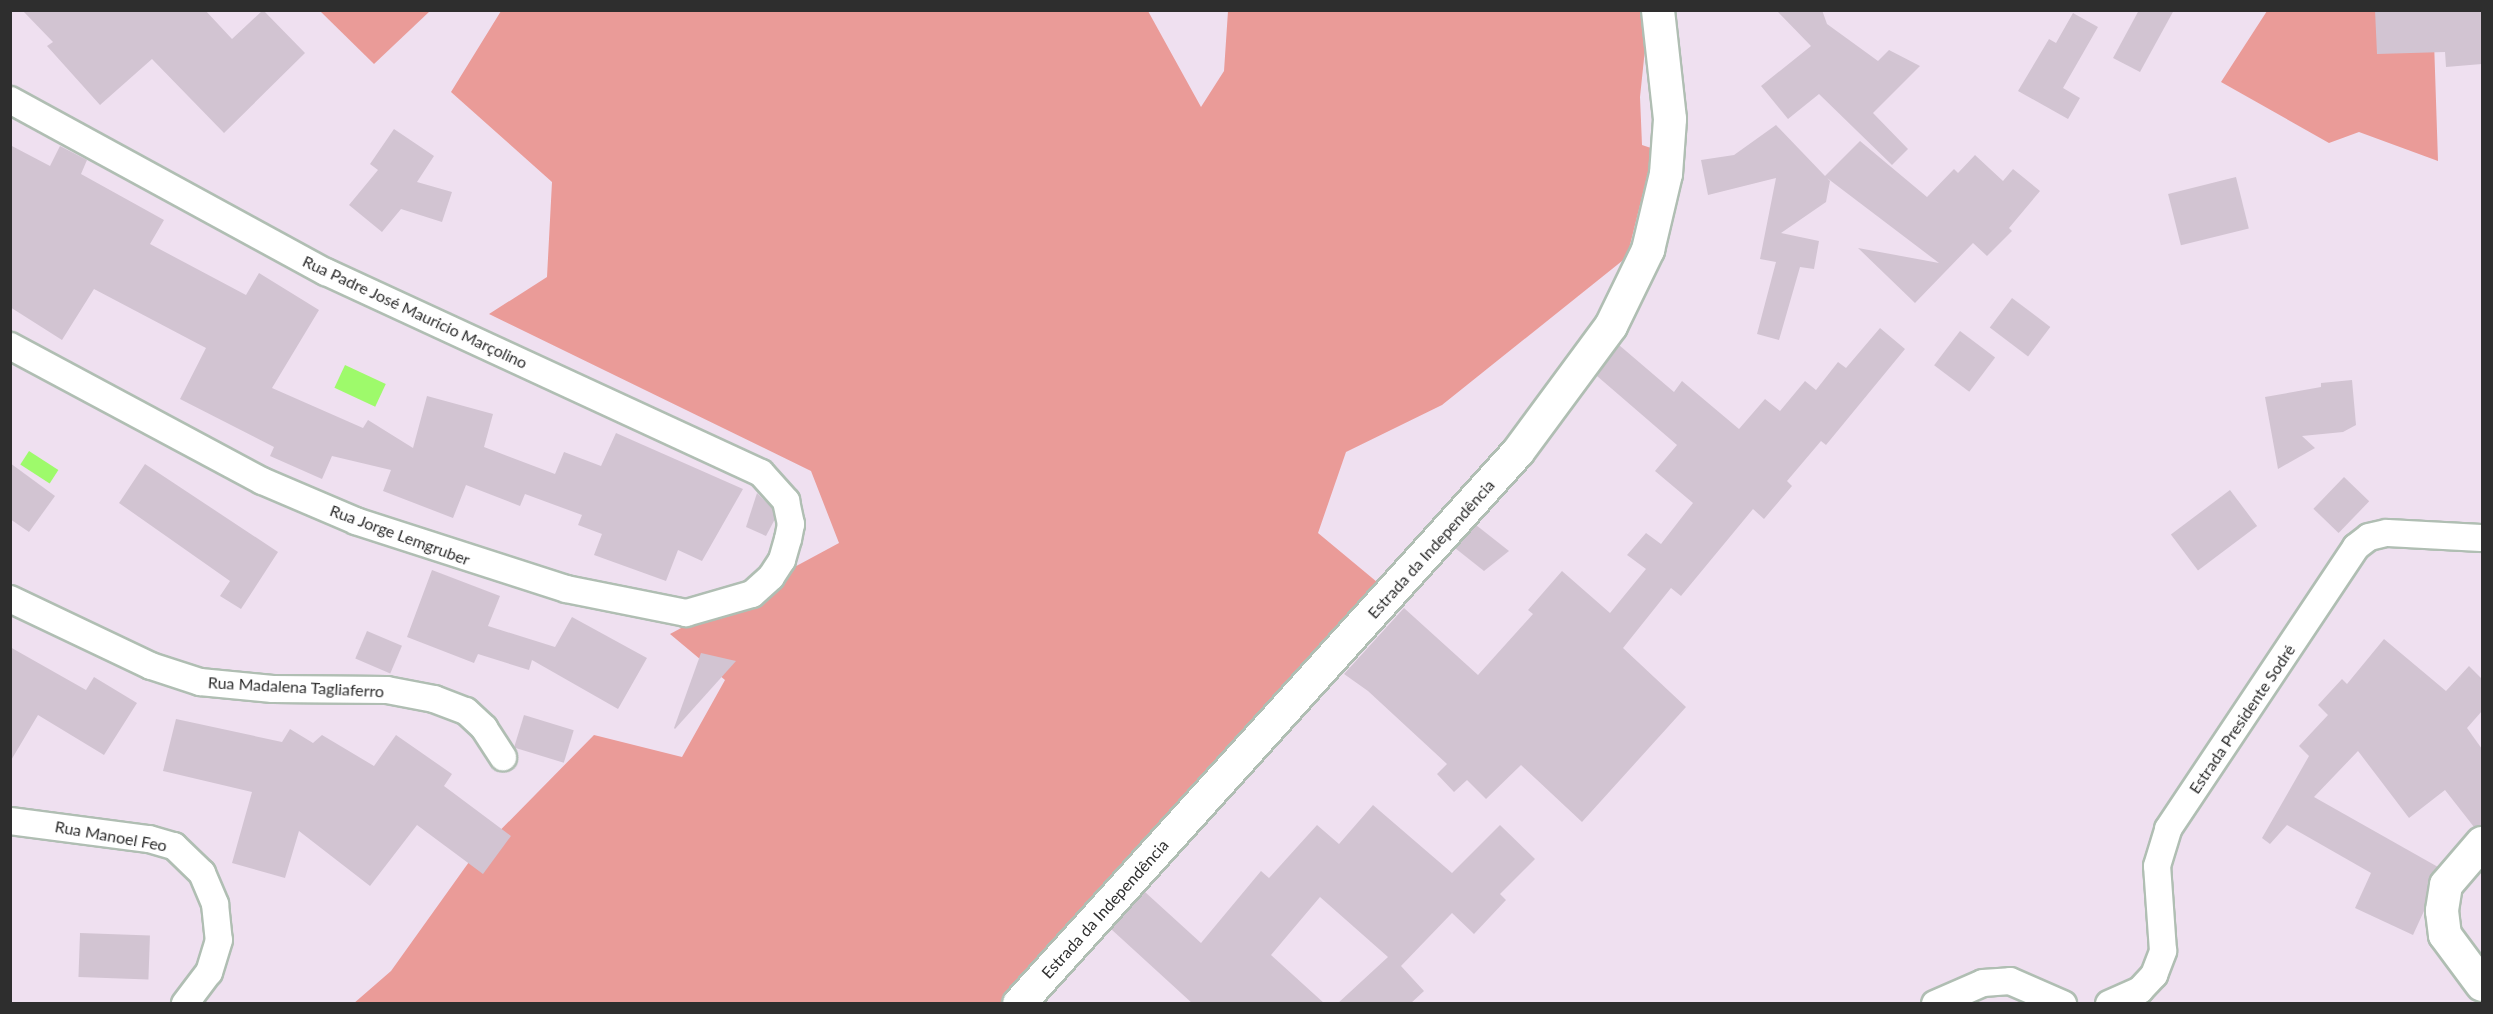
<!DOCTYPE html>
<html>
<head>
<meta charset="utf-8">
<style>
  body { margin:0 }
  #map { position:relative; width:2493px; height:1014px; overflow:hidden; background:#efe0f0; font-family:Lato,sans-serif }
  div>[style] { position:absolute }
  .green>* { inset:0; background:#ea9b98 }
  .water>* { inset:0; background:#9efa6b; transform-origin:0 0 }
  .building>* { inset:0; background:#d2c4d2; transform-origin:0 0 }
  .roads { filter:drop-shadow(2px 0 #b0beb3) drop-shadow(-2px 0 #b0beb3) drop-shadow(0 2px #b0beb3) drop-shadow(0 -2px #b0beb3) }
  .minor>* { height:26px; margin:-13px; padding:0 13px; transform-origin:13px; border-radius:13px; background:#fff }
  .tertiary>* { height:32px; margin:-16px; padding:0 16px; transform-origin:16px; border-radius:16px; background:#fff }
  span { translate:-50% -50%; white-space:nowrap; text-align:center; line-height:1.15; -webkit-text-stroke:4.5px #fff; paint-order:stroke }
  .street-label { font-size:16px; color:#2e2e2e }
  .frame { position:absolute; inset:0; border:12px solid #2e2e2e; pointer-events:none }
</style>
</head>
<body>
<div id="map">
  <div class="green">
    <i style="clip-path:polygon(320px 11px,430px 11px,374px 64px)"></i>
    <i style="clip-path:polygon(501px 11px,1148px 11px,1201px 107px,1224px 71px,1228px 11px,1649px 11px,1640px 97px,1642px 145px,1654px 149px,1627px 257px,1442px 405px,1346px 452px,1318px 533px,1389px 592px,1006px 1003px,353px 1004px,391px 971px,469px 862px,594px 735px,682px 757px,725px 680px,670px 634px,839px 543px,811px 471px,489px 314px,547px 277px,552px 182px,451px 92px)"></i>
    <i style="clip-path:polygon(2267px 11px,2433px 11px,2438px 161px,2359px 132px,2329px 143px,2221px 82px)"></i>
  </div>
  <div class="water">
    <i style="left:345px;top:365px;width:45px;height:25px;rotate:25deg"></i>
    <i style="left:29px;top:451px;width:35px;height:16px;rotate:33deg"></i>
  </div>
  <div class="building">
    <i style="clip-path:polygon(22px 10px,205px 10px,232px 39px,263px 10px,305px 53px,224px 133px,152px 59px,100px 105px,47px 46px,53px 42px)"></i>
    <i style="clip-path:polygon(1776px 10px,1822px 10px,1827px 24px,1878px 61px,1889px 50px,1920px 66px,1873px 113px,1908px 149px,1892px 165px,1819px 94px,1788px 119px,1761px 86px,1811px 46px)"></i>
    <i style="clip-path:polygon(2139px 10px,2174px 10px,2140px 72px,2113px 58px)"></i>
    <i style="clip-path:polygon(2375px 10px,2482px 10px,2482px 64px,2446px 67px,2445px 52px,2377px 54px)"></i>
    <i style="clip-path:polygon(2073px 13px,2098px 27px,2063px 88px,2080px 98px,2068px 119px,2018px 91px,2049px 39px,2056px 43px)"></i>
    <i style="clip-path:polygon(1776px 125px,1825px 176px,1860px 141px,1927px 197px,1954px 169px,1958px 173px,1975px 155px,2003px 181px,2013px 169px,2040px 191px,2009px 228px,2012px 231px,1987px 256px,1973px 243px,1915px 303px,1858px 248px,1939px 263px,1827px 178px,1830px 181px,1826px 202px,1781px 233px,1819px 241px,1814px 269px,1800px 267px,1779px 340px,1757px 334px,1776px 262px,1760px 259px,1776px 178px,1708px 195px,1701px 160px,1734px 155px)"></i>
    <i style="clip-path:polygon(394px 129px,434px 156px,417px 182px,452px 192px,442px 222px,401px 209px,382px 232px,349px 205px,378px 170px,370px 164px)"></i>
    <i style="clip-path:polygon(10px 145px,50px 166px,60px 146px,87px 160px,81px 174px,164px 220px,150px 244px,246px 295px,259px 273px,319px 310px,272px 388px,363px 428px,368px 420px,413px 448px,427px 396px,493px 414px,484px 447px,555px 474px,564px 452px,601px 466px,616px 433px,743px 489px,702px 561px,678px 550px,666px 581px,594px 555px,602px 534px,578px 525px,582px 515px,525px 494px,520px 506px,466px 485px,453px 518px,383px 491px,391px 470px,332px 456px,322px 479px,270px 456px,274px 447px,180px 399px,206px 348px,94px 289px,62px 340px,10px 307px)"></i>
    <i style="left:2236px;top:177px;width:53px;height:70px;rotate:76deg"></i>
    <i style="left:2012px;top:298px;width:48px;height:37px;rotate:37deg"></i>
    <i style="clip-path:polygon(1880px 328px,1905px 349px,1826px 445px,1821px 441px,1787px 481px,1792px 486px,1764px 519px,1753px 509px,1681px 596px,1671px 588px,1623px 648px,1686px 707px,1582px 822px,1521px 765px,1486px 799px,1467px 780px,1454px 792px,1437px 774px,1447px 764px,1368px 691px,1344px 674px,1404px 608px,1478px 675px,1533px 614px,1528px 610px,1562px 571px,1610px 613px,1646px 569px,1627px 555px,1646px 533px,1661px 544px,1693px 503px,1655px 471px,1677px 445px,1597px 376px,1619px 345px,1674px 392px,1682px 381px,1739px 429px,1765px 399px,1780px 411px,1805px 381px,1816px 390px,1838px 362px,1846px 368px)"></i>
    <i style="left:1960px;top:331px;width:44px;height:43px;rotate:37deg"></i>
    <i style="clip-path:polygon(2352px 380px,2356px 425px,2343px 432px,2302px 436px,2315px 448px,2278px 469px,2265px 397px,2321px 387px,2321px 383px)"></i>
    <i style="clip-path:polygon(10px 463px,55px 496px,29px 532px,10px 519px)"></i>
    <i style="clip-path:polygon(145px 464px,278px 552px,241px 609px,220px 596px,230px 581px,119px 503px)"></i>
    <i style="left:2344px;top:477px;width:35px;height:44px;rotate:44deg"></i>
    <i style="left:2230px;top:490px;width:45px;height:74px;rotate:53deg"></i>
    <i style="clip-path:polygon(757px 493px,772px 508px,775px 519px,766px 536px,746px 527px)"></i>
    <i style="clip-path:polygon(1476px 525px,1509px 551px,1484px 571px,1455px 548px)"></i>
    <i style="clip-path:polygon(432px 570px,500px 596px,488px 626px,555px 647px,572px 617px,647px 658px,618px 709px,532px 660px,529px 670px,478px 654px,474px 663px,407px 637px)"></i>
    <i style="left:367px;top:631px;width:38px;height:30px;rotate:23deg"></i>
    <i style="clip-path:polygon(2384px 639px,2446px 691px,2469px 666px,2482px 679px,2482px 711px,2467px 728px,2482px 749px,2482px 825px,2474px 827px,2445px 790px,2409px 818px,2358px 751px,2314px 797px,2438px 867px,2428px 882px,2424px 911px,2413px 935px,2355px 908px,2371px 873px,2287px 825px,2270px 844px,2262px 838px,2309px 756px,2299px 746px,2328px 715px,2318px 705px,2342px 679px,2347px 684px)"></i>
    <i style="clip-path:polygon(10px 647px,86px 690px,94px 677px,137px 703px,104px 755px,38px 715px,10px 762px)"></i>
    <i style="clip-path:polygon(701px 653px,736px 661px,675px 729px,674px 728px)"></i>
    <i style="left:524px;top:715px;width:52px;height:34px;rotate:17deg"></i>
    <i style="clip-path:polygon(176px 719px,282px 742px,290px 729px,313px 743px,322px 735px,374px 766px,396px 735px,452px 774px,444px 786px,511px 836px,483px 874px,417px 825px,370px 886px,299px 831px,285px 878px,232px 863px,252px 792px,163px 771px)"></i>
    <i style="clip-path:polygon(1373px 805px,1452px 873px,1500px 825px,1535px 859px,1500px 894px,1506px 900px,1474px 934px,1452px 913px,1401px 966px,1424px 991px,1410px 1004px,1337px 1004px,1388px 957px,1320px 897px,1271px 955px,1325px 1004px,1193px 1004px,1111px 929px,1145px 892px,1201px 943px,1261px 871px,1269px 878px,1317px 825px,1339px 844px)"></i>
    <i style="left:80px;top:933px;width:70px;height:44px;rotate:2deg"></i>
  </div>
  <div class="roads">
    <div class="minor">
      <i style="left:10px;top:100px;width:360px;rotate:28.6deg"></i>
      <i style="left:326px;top:272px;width:479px;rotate:24.8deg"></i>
      <i style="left:761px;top:473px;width:38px;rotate:48deg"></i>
      <i style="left:786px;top:501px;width:24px;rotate:78deg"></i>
      <i style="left:791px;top:524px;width:15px;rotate:101deg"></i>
      <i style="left:788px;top:539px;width:22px;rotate:106deg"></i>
      <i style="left:782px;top:560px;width:20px;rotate:123deg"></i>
      <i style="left:771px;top:577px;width:25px;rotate:138deg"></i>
      <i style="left:752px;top:594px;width:69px;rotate:163.9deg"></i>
      <i style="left:686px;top:613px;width:122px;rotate:-168.7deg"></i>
      <i style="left:566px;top:589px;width:221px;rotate:-162.1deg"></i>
      <i style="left:356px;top:521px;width:102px;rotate:-156.9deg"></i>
      <i style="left:262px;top:481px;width:286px;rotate:-151.8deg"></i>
      <i style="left:10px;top:599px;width:156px;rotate:25.4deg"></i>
      <i style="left:151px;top:666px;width:52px;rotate:18.1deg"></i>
      <i style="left:200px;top:682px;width:73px;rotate:5.5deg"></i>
      <i style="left:273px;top:689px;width:114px;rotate:0.5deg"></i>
      <i style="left:387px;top:690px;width:48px;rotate:10.8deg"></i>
      <i style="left:434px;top:699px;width:34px;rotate:21deg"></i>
      <i style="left:466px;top:711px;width:25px;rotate:43deg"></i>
      <i style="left:484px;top:728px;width:35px;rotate:57deg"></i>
      <i style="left:10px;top:821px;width:140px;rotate:7.4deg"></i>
      <i style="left:149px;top:839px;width:26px;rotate:16deg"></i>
      <i style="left:174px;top:846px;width:39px;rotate:44deg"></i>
      <i style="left:202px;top:873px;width:34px;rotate:67deg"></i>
      <i style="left:215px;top:904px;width:36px;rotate:84deg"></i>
      <i style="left:219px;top:940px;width:34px;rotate:107deg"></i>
      <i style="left:209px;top:972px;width:40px;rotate:127deg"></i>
      <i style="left:1935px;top:1004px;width:52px;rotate:-23.6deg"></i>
      <i style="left:1983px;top:983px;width:27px;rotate:-4deg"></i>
      <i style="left:2010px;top:981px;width:58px;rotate:23.5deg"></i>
      <i style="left:2109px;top:1004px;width:34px;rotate:-24deg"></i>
      <i style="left:2140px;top:990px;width:21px;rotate:-47deg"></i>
      <i style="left:2154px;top:975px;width:26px;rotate:-69deg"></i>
      <i style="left:2163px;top:951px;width:85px;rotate:-94deg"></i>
      <i style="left:2157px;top:866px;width:39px;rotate:-73deg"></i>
      <i style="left:2168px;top:829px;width:339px;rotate:-56.3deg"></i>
      <i style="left:2356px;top:547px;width:16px;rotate:-38deg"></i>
      <i style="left:2369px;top:537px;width:18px;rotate:-13deg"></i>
      <i style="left:2387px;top:533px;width:95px;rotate:3deg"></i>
    </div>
    <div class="tertiary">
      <i style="left:2482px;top:843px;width:55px;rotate:130.6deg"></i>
      <i style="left:2446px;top:885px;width:26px;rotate:99deg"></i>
      <i style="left:2442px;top:911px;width:24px;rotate:83deg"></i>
      <i style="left:2445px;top:935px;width:62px;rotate:53.5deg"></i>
      <i style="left:1019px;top:1004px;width:744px;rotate:-47.89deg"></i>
      <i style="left:1518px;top:452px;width:157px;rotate:-53.6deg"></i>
      <i style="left:1611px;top:326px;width:85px;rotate:-64deg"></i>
      <i style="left:1648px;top:250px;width:78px;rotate:-76.7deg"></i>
      <i style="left:1666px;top:174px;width:55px;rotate:-85.8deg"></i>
      <i style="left:1670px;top:119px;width:110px;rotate:-96.3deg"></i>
    </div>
  </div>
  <div class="street-label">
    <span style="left:415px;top:312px;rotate:25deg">Rua Padre José Mauricio Marçolino</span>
    <span style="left:400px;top:535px;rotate:20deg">Rua Jorge Lemgruber</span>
    <span style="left:1431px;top:549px;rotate:-48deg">Estrada da Independência</span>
    <span style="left:296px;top:687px;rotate:3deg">Rua Madalena Tagliaferro</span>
    <span style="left:2242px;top:719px;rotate:-56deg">Estrada Presidente Sodré</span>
    <span style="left:111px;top:836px;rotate:10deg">Rua Manoel Feo</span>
    <span style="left:1105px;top:909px;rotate:-48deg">Estrada da Independência</span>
  </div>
  <div class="frame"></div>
</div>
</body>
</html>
